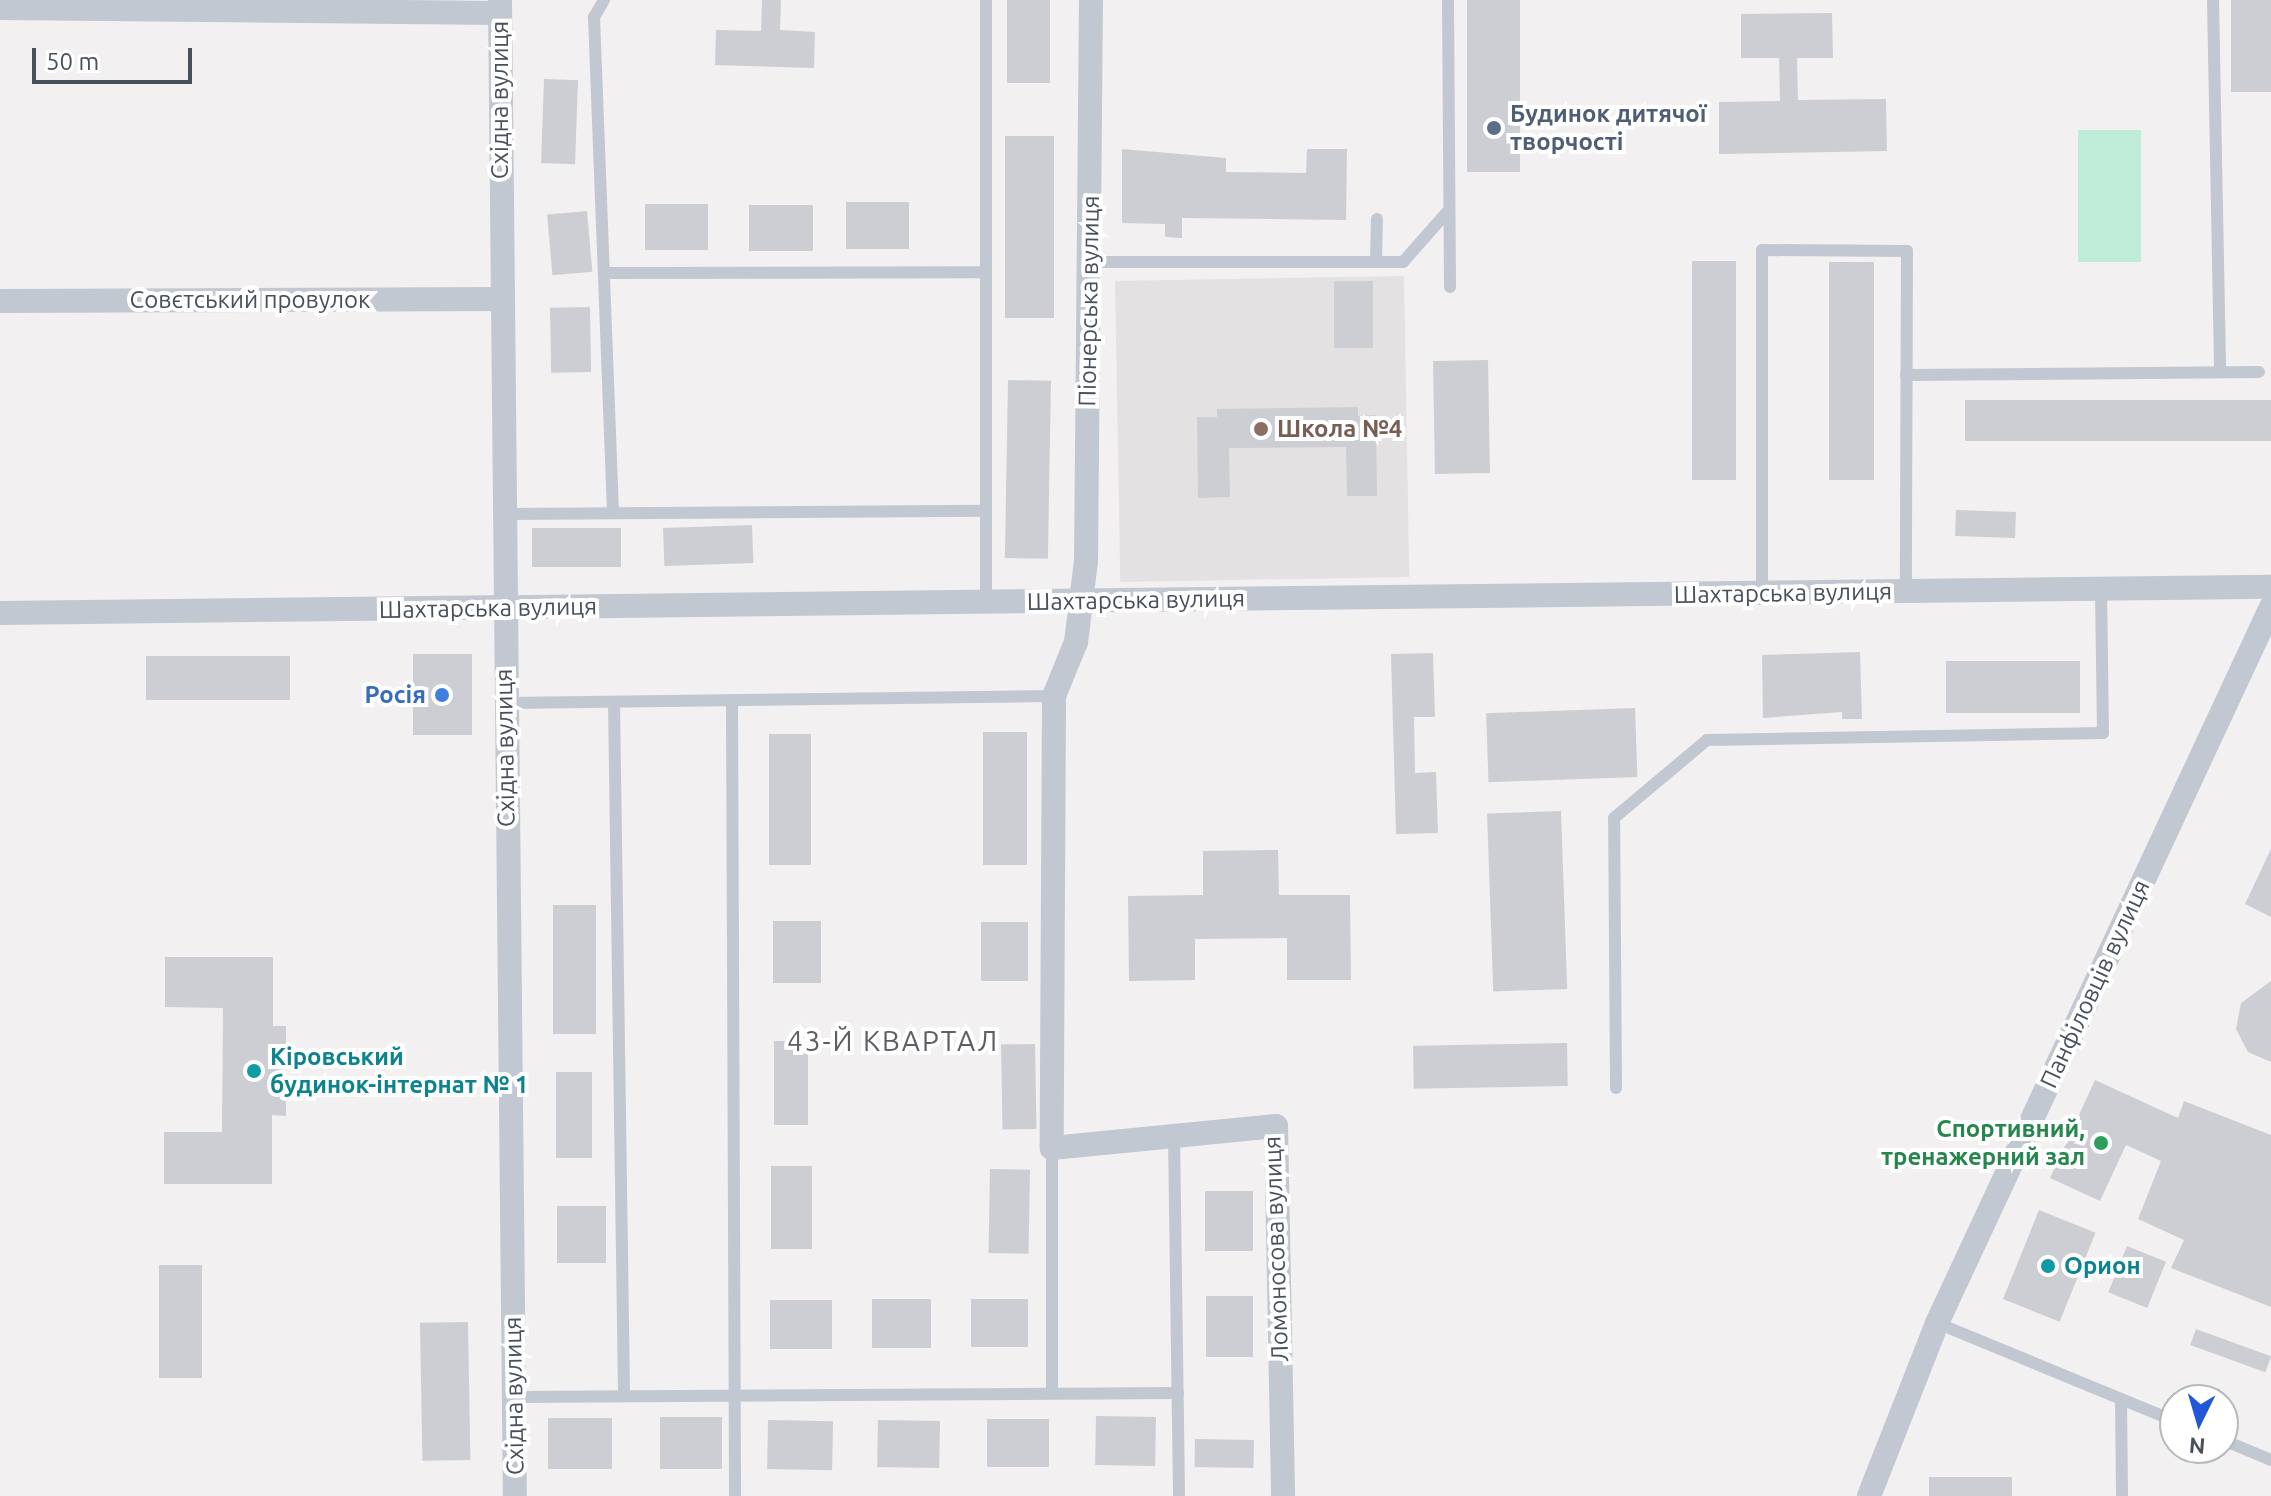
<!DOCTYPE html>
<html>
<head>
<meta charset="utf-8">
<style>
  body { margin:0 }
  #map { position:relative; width:2271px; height:1496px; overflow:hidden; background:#f2f0f0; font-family:Ubuntu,sans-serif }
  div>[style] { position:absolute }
  .education>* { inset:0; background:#e3e1e1; transform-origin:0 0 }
  .green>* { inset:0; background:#c0edd8; transform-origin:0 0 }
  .building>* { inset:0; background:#cdced4; transform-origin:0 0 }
  .lane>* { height:12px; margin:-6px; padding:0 6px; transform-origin:6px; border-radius:6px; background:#c1c8d1 }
  .street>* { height:24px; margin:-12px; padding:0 12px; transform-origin:12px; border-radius:12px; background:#c1c8d1 }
  .dots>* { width:22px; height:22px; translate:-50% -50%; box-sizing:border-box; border:4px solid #fff; border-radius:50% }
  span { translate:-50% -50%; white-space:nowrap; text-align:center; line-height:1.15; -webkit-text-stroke:8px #fff; paint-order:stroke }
  .street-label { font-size:24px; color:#48505c }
  .service-label { font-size:24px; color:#4e5e75; font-weight:700 }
  .left { translate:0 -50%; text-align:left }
  .education-label { font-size:24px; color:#785e54; font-weight:700 }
  .shop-label { font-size:24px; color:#366cbe; font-weight:700 }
  .right { translate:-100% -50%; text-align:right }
  .culture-label { font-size:24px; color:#0d838f; font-weight:700 }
  .leisure-label { font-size:24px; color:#27864d; font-weight:700 }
  .quarter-label { font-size:28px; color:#5c5f64; letter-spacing:2px }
  .north { position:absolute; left:2159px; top:1384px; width:80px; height:80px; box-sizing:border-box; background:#fff; border:2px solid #b6b9be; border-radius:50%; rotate:185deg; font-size:22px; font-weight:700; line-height:32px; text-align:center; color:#48505c }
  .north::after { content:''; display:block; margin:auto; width:28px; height:36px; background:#2257da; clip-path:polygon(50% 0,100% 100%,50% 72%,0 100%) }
  .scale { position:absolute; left:32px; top:48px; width:160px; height:36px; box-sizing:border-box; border:4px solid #48505c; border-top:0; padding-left:10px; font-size:24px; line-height:28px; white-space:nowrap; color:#48505c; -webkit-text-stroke:6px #fff; paint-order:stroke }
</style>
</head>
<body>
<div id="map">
  <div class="education">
    <i style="left:1404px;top:276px;width:301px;height:289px;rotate:89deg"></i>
  </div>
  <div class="green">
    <i style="left:2078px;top:130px;width:63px;height:132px"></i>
  </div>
  <div class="building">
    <i style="clip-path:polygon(762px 0,781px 0,780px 30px,815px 32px,814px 68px,715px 65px,716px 30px,761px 31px)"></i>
    <i style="left:1007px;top:0;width:43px;height:83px"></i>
    <i style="left:1467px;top:0;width:53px;height:172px"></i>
    <i style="left:2231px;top:0;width:40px;height:92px"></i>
    <i style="clip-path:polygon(1832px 13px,1833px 58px,1797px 58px,1798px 100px,1886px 99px,1887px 151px,1719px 154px,1719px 102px,1780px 101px,1779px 58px,1741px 58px,1741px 14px)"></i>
    <i style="left:544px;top:79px;width:34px;height:84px;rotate:2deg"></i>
    <i style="left:1005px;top:136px;width:49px;height:182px"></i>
    <i style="clip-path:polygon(1122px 149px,1226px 158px,1226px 172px,1306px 173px,1307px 149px,1347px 149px,1346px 220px,1182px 218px,1182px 238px,1165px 237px,1165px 224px,1122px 223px)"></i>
    <i style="left:846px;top:202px;width:63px;height:47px"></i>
    <i style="left:645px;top:204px;width:63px;height:46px"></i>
    <i style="left:749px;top:205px;width:64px;height:46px"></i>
    <i style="left:587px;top:211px;width:61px;height:40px;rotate:85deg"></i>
    <i style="left:1692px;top:261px;width:44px;height:219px"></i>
    <i style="left:1829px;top:262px;width:45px;height:218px"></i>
    <i style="left:1334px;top:281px;width:39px;height:67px"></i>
    <i style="left:590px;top:307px;width:65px;height:40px;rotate:89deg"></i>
    <i style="left:1488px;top:360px;width:113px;height:55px;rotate:89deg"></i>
    <i style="left:1008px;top:380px;width:43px;height:178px;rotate:1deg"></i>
    <i style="left:1965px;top:400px;width:306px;height:41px"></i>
    <i style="clip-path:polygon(1358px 407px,1358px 416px,1376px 415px,1377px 496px,1347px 496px,1346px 447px,1229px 448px,1230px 497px,1198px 498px,1197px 417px,1217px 417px,1217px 409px)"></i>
    <i style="left:1956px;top:510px;width:60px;height:26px;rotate:2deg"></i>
    <i style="left:752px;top:525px;width:38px;height:89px;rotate:88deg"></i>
    <i style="left:532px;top:528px;width:89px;height:39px"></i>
    <i style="clip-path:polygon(1860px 652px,1862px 719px,1842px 719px,1842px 712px,1763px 718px,1762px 655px)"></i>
    <i style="clip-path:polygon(1433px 653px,1435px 717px,1414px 717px,1415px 773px,1436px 772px,1438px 833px,1396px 834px,1391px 654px)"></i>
    <i style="left:413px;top:654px;width:59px;height:81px"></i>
    <i style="left:146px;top:656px;width:144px;height:44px"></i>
    <i style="left:2080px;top:661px;width:52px;height:134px;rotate:90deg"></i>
    <i style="left:1635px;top:708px;width:69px;height:149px;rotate:88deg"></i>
    <i style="left:983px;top:732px;width:44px;height:133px"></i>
    <i style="left:811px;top:734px;width:131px;height:42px;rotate:90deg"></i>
    <i style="left:1561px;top:811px;width:178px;height:74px;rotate:88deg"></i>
    <i style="clip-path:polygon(2271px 849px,2271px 917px,2245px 904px)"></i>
    <i style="clip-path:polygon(1278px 850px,1279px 895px,1350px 895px,1351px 980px,1287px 980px,1287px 938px,1195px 939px,1195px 980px,1129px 981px,1128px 896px,1203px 895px,1203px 851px)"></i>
    <i style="left:553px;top:905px;width:43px;height:129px"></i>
    <i style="left:821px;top:921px;width:62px;height:48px;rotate:90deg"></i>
    <i style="left:981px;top:922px;width:47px;height:59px"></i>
    <i style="clip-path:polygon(165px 957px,273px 957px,273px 1026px,286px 1026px,286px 1116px,272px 1115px,272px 1184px,164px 1184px,164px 1132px,222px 1132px,223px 1008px,165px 1007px)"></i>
    <i style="clip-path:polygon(2271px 981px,2271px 1062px,2248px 1052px,2236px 1029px,2241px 1003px)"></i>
    <i style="left:808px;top:1041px;width:84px;height:34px;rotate:90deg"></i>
    <i style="left:1567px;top:1043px;width:43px;height:154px;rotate:89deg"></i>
    <i style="left:1035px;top:1044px;width:85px;height:34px;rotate:89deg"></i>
    <i style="left:556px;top:1072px;width:36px;height:86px"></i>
    <i style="clip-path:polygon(2095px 1080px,2178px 1118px,2184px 1101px,2271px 1135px,2271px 1307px,2171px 1268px,2184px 1240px,2138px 1219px,2161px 1161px,2126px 1145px,2100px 1201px,2050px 1178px)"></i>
    <i style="left:771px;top:1166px;width:41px;height:83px"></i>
    <i style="left:990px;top:1169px;width:40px;height:84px;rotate:1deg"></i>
    <i style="left:1205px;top:1191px;width:48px;height:60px"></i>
    <i style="left:557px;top:1206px;width:49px;height:57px"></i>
    <i style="left:2039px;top:1210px;width:61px;height:96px;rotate:22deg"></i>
    <i style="left:2127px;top:1246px;width:42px;height:50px;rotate:22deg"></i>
    <i style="left:159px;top:1265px;width:43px;height:113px"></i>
    <i style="left:1206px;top:1296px;width:47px;height:61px"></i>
    <i style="left:872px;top:1299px;width:59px;height:49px"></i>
    <i style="left:971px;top:1299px;width:57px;height:48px"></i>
    <i style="left:770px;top:1300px;width:62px;height:49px"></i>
    <i style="left:468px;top:1322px;width:138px;height:48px;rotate:89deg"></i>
    <i style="left:2196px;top:1329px;width:80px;height:17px;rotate:20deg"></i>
    <i style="left:1096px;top:1416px;width:60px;height:49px;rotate:1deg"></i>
    <i style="left:660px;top:1417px;width:62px;height:52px"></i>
    <i style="left:548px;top:1418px;width:64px;height:51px"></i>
    <i style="left:987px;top:1419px;width:62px;height:48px"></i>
    <i style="left:768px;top:1420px;width:65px;height:49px;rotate:1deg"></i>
    <i style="left:878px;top:1420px;width:62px;height:47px;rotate:1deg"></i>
    <i style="left:1195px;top:1439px;width:59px;height:28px;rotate:1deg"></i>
    <i style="left:2012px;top:1477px;width:19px;height:83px;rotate:90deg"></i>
  </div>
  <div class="lane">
    <i style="left:604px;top:0;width:20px;rotate:120deg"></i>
    <i style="left:594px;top:17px;width:496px;rotate:87.8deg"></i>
    <i style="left:986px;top:0;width:602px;rotate:90deg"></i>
    <i style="left:1448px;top:0;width:287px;rotate:89.6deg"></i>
    <i style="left:2213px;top:0;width:372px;rotate:88.9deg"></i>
    <i style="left:1089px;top:262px;width:314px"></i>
    <i style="left:1403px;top:262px;width:69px;rotate:-48.5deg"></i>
    <i style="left:1376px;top:262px;width:43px;rotate:-88.7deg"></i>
    <i style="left:604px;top:273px;width:382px;rotate:-0.1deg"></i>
    <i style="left:1906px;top:375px;width:353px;rotate:-0.5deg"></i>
    <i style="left:503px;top:514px;width:483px;rotate:-0.4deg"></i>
    <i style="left:1762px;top:593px;width:343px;rotate:-90deg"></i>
    <i style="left:1762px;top:250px;width:145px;rotate:0.4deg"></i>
    <i style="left:1907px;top:251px;width:340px;rotate:90.2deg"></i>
    <i style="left:732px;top:700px;width:796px;rotate:89.78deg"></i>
    <i style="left:614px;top:702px;width:694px;rotate:89.17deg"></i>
    <i style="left:505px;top:703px;width:549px;rotate:-0.73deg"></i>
    <i style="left:1616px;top:1088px;width:270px;rotate:-90.4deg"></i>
    <i style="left:1614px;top:818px;width:121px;rotate:-40deg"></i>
    <i style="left:1707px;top:740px;width:396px;rotate:-1deg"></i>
    <i style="left:2103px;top:733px;width:144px;rotate:-90.8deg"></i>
    <i style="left:1174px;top:1136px;width:360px;rotate:89.2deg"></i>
    <i style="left:1937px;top:1323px;width:257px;rotate:22.4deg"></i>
    <i style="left:1052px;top:1393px;width:245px;rotate:-90deg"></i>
    <i style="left:514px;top:1397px;width:664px;rotate:-0.35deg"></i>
    <i style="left:2121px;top:1399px;width:97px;rotate:89.4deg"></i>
    <i style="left:2223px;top:1440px;width:52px;rotate:22.6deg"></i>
  </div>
  <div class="street">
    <i style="left:500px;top:0;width:1496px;rotate:89.43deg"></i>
    <i style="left:1091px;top:0;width:561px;rotate:90.51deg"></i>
    <i style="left:1086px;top:561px;width:82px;rotate:97deg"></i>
    <i style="left:1076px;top:642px;width:58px;rotate:112.2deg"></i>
    <i style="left:1054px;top:696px;width:452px;rotate:90.3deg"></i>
    <i style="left:1052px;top:1148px;width:225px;rotate:-5.6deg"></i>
    <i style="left:1276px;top:1126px;width:370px;rotate:88.9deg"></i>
    <i style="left:0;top:8px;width:500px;rotate:0.57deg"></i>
    <i style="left:0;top:301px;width:500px;rotate:-0.23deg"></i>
    <i style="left:0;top:613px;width:2271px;rotate:-0.66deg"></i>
    <i style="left:1869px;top:1496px;width:186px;rotate:-68.5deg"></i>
    <i style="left:1937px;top:1323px;width:790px;rotate:-64.99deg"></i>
  </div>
  <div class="dots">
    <i style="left:1494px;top:128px;background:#5c6f8a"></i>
    <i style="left:1261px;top:429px;background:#8d6e63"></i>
    <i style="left:442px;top:695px;background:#3f7fe0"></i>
    <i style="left:254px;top:1071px;background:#0f9aa8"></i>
    <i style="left:2101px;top:1143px;background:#2e9e5b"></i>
    <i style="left:2048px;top:1266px;background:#0f9aa8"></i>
  </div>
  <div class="street-label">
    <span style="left:500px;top:100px;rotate:-90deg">Східна вулиця</span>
    <span style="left:250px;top:300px">Совєтський провулок</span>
    <span style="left:1089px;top:301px;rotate:-89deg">Піонерська вулиця</span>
    <span style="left:1783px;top:593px;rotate:-1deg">Шахтарська вулиця</span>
    <span style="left:1136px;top:600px;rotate:-1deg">Шахтарська вулиця</span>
    <span style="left:488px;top:608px;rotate:-1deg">Шахтарська вулиця</span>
    <span style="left:505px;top:748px;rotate:-91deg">Східна вулиця</span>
    <span style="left:2095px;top:984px;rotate:-65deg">Панфіловців вулиця</span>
    <span style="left:1276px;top:1249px;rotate:-92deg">Ломоносова вулиця</span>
    <span style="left:514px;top:1396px;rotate:-91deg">Східна вулиця</span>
  </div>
  <div class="service-label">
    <span class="left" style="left:1510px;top:128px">Будинок дитячої<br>творчості</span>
  </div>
  <div class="education-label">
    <span class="left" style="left:1277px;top:429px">Школа №4</span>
  </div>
  <div class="shop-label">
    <span class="right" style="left:426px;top:695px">Росія</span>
  </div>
  <div class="culture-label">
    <span class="left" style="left:270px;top:1071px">Кіровський<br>будинок-інтернат № 1</span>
    <span class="left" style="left:2064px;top:1266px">Орион</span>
  </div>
  <div class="leisure-label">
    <span class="right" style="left:2085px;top:1143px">Спортивний,<br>тренажерний зал</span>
  </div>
  <div class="quarter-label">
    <span style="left:893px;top:1041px">43-Й КВАРТАЛ</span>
  </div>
  <div class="north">N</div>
  <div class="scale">50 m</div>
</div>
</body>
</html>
